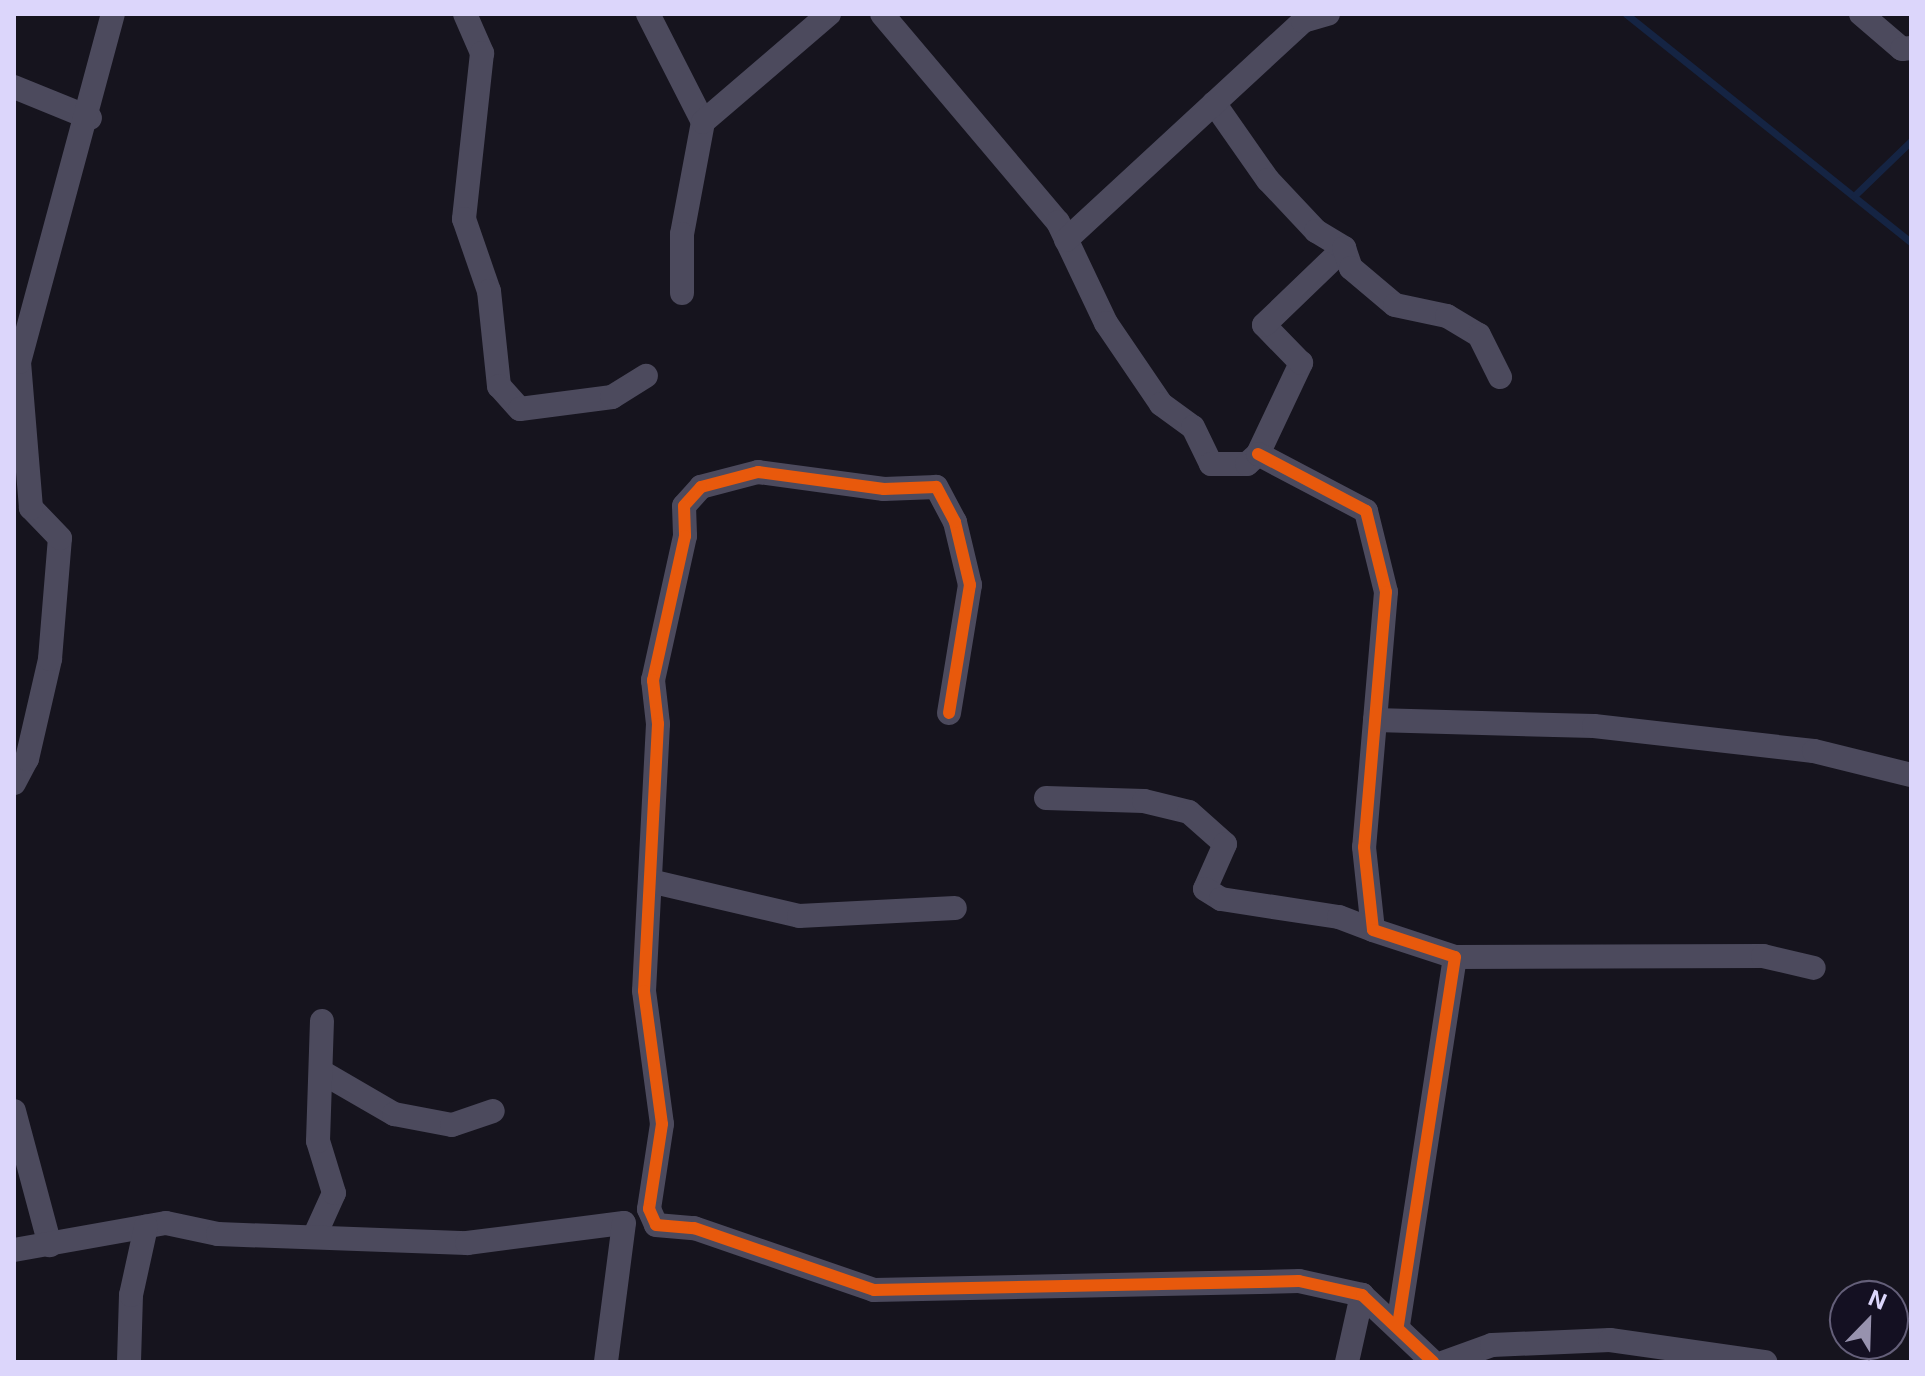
<!DOCTYPE html>
<html>
<head>
<meta charset="utf-8">
<style>
  body { margin:0 }
  #map { position:relative; width:1925px; height:1376px; overflow:hidden; background:#16141e; font-family:Inter,sans-serif }
  div>[style] { position:absolute }
  .stream>* { height:7px; margin:-3.5px; padding:0 3.5px; transform-origin:3.5px; border-radius:3.5px; background:#152443 }
  .minor>* { height:24px; margin:-12px; padding:0 12px; transform-origin:12px; border-radius:12px; background:#4c4a5d }
  .cycleway>* { height:12px; margin:-6px; padding:0 6px; transform-origin:6px; border-radius:6px; background:#e8590c }
  span { translate:-50% -50%; white-space:nowrap; text-align:center; line-height:1.15; -webkit-text-stroke:6px #141022; paint-order:stroke }
  .frame { position:absolute; inset:0; border:16px solid #dcd6fb; pointer-events:none }
  .north { position:absolute; left:1829px; top:1280px; width:80px; height:80px; box-sizing:border-box; background:#141022; border:2px solid #645f79; border-radius:50%; rotate:23deg; font-size:22px; font-weight:700; line-height:32px; text-align:center; color:#dcd6fb }
  .north::after { content:''; display:block; margin:auto; width:28px; height:36px; background:#9792ae; clip-path:polygon(50% 0,100% 100%,50% 72%,0 100%) }
</style>
</head>
<body>
<div id="map">
  <div class="stream">
    <i style="left:1626px;top:14px;width:365px;rotate:38.7deg"></i>
    <i style="left:1855px;top:195px;width:78px;rotate:-44deg"></i>
  </div>
  <div class="minor">
    <i style="left:465px;top:14px;width:43px;rotate:66.4deg"></i>
    <i style="left:482px;top:53px;width:167px;rotate:96.2deg"></i>
    <i style="left:464px;top:219px;width:76px;rotate:70.9deg"></i>
    <i style="left:489px;top:291px;width:96px;rotate:84deg"></i>
    <i style="left:499px;top:386px;width:31px;rotate:48deg"></i>
    <i style="left:520px;top:409px;width:93px;rotate:-7.4deg"></i>
    <i style="left:612px;top:397px;width:40px;rotate:-32deg"></i>
    <i style="left:648px;top:14px;width:121px;rotate:63deg"></i>
    <i style="left:703px;top:122px;width:114px;rotate:100.6deg"></i>
    <i style="left:682px;top:234px;width:59px;rotate:90deg"></i>
    <i style="left:882px;top:14px;width:272px;rotate:49.8deg"></i>
    <i style="left:1058px;top:222px;width:112px;rotate:64.6deg"></i>
    <i style="left:1106px;top:323px;width:98px;rotate:55.8deg"></i>
    <i style="left:1161px;top:404px;width:39px;rotate:36deg"></i>
    <i style="left:1193px;top:427px;width:41px;rotate:64.1deg"></i>
    <i style="left:1211px;top:464px;width:36px"></i>
    <i style="left:1247px;top:464px;width:15px;rotate:-42deg"></i>
    <i style="left:1258px;top:454px;width:101px;rotate:-64.7deg"></i>
    <i style="left:1301px;top:363px;width:53px;rotate:-134.2deg"></i>
    <i style="left:1264px;top:325px;width:111px;rotate:-43.9deg"></i>
    <i style="left:1861px;top:14px;width:54px;rotate:40.5deg"></i>
    <i style="left:1902px;top:49px;width:9px;rotate:-6deg"></i>
    <i style="left:14px;top:87px;width:82px;rotate:22.2deg"></i>
    <i style="left:1214px;top:103px;width:94px;rotate:55deg"></i>
    <i style="left:1268px;top:180px;width:70px;rotate:46.7deg"></i>
    <i style="left:1316px;top:231px;width:33px;rotate:31deg"></i>
    <i style="left:1344px;top:248px;width:21px;rotate:71deg"></i>
    <i style="left:1351px;top:268px;width:57px;rotate:40.1deg"></i>
    <i style="left:1395px;top:305px;width:53px;rotate:11.9deg"></i>
    <i style="left:1447px;top:316px;width:37px;rotate:31deg"></i>
    <i style="left:1479px;top:335px;width:47px;rotate:63.4deg"></i>
    <i style="left:703px;top:122px;width:166px;rotate:-40.6deg"></i>
    <i style="left:1066px;top:240px;width:323px;rotate:-42.7deg"></i>
    <i style="left:1303px;top:21px;width:26px;rotate:-16deg"></i>
    <i style="left:1258px;top:454px;width:122px;rotate:27.8deg"></i>
    <i style="left:1366px;top:511px;width:83px;rotate:76.1deg"></i>
    <i style="left:1386px;top:592px;width:256px;rotate:94.9deg"></i>
    <i style="left:1364px;top:847px;width:83px;rotate:83.8deg"></i>
    <i style="left:1373px;top:930px;width:86px;rotate:18.2deg"></i>
    <i style="left:1455px;top:957px;width:372px;rotate:98.8deg"></i>
    <i style="left:949px;top:713px;width:130px;rotate:-80.7deg"></i>
    <i style="left:970px;top:585px;width:65px;rotate:-103.4deg"></i>
    <i style="left:955px;top:522px;width:40px;rotate:-118deg"></i>
    <i style="left:936px;top:487px;width:52px;rotate:177.8deg"></i>
    <i style="left:884px;top:489px;width:127px;rotate:-172.3deg"></i>
    <i style="left:758px;top:472px;width:59px;rotate:165.3deg"></i>
    <i style="left:701px;top:487px;width:25px;rotate:132deg"></i>
    <i style="left:684px;top:506px;width:30px;rotate:88deg"></i>
    <i style="left:685px;top:536px;width:148px;rotate:102.5deg"></i>
    <i style="left:653px;top:680px;width:44px;rotate:83.5deg"></i>
    <i style="left:658px;top:724px;width:267px;rotate:93deg"></i>
    <i style="left:644px;top:991px;width:134px;rotate:82.3deg"></i>
    <i style="left:662px;top:1124px;width:86px;rotate:98.7deg"></i>
    <i style="left:649px;top:1209px;width:17px;rotate:66deg"></i>
    <i style="left:656px;top:1225px;width:38px;rotate:5deg"></i>
    <i style="left:694px;top:1228px;width:190px;rotate:19deg"></i>
    <i style="left:874px;top:1290px;width:425px;rotate:-1.2deg"></i>
    <i style="left:1299px;top:1281px;width:65px;rotate:12.5deg"></i>
    <i style="left:1362px;top:1295px;width:98px;rotate:43.3deg"></i>
    <i style="left:1375px;top:720px;width:219px;rotate:1.6deg"></i>
    <i style="left:1594px;top:726px;width:221px;rotate:6.5deg"></i>
    <i style="left:1814px;top:751px;width:100px;rotate:13.9deg"></i>
    <i style="left:14px;top:783px;width:27px;rotate:-62deg"></i>
    <i style="left:27px;top:759px;width:103px;rotate:-77deg"></i>
    <i style="left:50px;top:659px;width:121px;rotate:-85.3deg"></i>
    <i style="left:60px;top:538px;width:42px;rotate:-134deg"></i>
    <i style="left:31px;top:508px;width:146px;rotate:-94.7deg"></i>
    <i style="left:19px;top:362px;width:360px;rotate:-74.9deg"></i>
    <i style="left:1046px;top:798px;width:98px;rotate:1.8deg"></i>
    <i style="left:1144px;top:801px;width:46px;rotate:13.7deg"></i>
    <i style="left:1189px;top:812px;width:48px;rotate:41.6deg"></i>
    <i style="left:1225px;top:844px;width:49px;rotate:114deg"></i>
    <i style="left:1205px;top:889px;width:19px;rotate:32deg"></i>
    <i style="left:1221px;top:899px;width:119px;rotate:8.7deg"></i>
    <i style="left:1339px;top:917px;width:36px;rotate:21deg"></i>
    <i style="left:650px;top:881px;width:153px;rotate:13.2deg"></i>
    <i style="left:799px;top:916px;width:156px;rotate:-2.9deg"></i>
    <i style="left:1455px;top:957px;width:308px;rotate:-0.2deg"></i>
    <i style="left:1763px;top:956px;width:52px;rotate:13.2deg"></i>
    <i style="left:325px;top:1074px;width:80px;rotate:30.1deg"></i>
    <i style="left:394px;top:1114px;width:59px;rotate:10.7deg"></i>
    <i style="left:452px;top:1125px;width:43px;rotate:-18.9deg"></i>
    <i style="left:14px;top:1111px;width:139px;rotate:75deg"></i>
    <i style="left:315px;top:1235px;width:46px;rotate:-65.7deg"></i>
    <i style="left:334px;top:1193px;width:54px;rotate:-107.1deg"></i>
    <i style="left:318px;top:1141px;width:120px;rotate:-88.1deg"></i>
    <i style="left:14px;top:1250px;width:154px;rotate:-10.1deg"></i>
    <i style="left:166px;top:1223px;width:53px;rotate:11.9deg"></i>
    <i style="left:218px;top:1234px;width:249px;rotate:2.1deg"></i>
    <i style="left:467px;top:1243px;width:158px;rotate:-7.3deg"></i>
    <i style="left:624px;top:1223px;width:140px;rotate:97.4deg"></i>
    <i style="left:129px;top:1362px;width:67px;rotate:-88.3deg"></i>
    <i style="left:131px;top:1295px;width:70px;rotate:-77.6deg"></i>
    <i style="left:1347px;top:1362px;width:69px;rotate:-77.4deg"></i>
    <i style="left:1445px;top:1362px;width:50px;rotate:-19.9deg"></i>
    <i style="left:1492px;top:1345px;width:118px;rotate:-2.4deg"></i>
    <i style="left:1610px;top:1340px;width:157px;rotate:8.1deg"></i>
  </div>
  <div class="cycleway">
    <i style="left:1258px;top:454px;width:122px;rotate:27.8deg"></i>
    <i style="left:1366px;top:511px;width:83px;rotate:76.1deg"></i>
    <i style="left:1386px;top:592px;width:256px;rotate:94.9deg"></i>
    <i style="left:1364px;top:847px;width:83px;rotate:83.8deg"></i>
    <i style="left:1373px;top:930px;width:86px;rotate:18.2deg"></i>
    <i style="left:1455px;top:957px;width:372px;rotate:98.8deg"></i>
    <i style="left:949px;top:713px;width:130px;rotate:-80.7deg"></i>
    <i style="left:970px;top:585px;width:65px;rotate:-103.4deg"></i>
    <i style="left:955px;top:522px;width:40px;rotate:-118deg"></i>
    <i style="left:936px;top:487px;width:52px;rotate:177.8deg"></i>
    <i style="left:884px;top:489px;width:127px;rotate:-172.3deg"></i>
    <i style="left:758px;top:472px;width:59px;rotate:165.3deg"></i>
    <i style="left:701px;top:487px;width:25px;rotate:132deg"></i>
    <i style="left:684px;top:506px;width:30px;rotate:88deg"></i>
    <i style="left:685px;top:536px;width:148px;rotate:102.5deg"></i>
    <i style="left:653px;top:680px;width:44px;rotate:83.5deg"></i>
    <i style="left:658px;top:724px;width:267px;rotate:93deg"></i>
    <i style="left:644px;top:991px;width:134px;rotate:82.3deg"></i>
    <i style="left:662px;top:1124px;width:86px;rotate:98.7deg"></i>
    <i style="left:649px;top:1209px;width:17px;rotate:66deg"></i>
    <i style="left:656px;top:1225px;width:38px;rotate:5deg"></i>
    <i style="left:694px;top:1228px;width:190px;rotate:19deg"></i>
    <i style="left:874px;top:1290px;width:425px;rotate:-1.2deg"></i>
    <i style="left:1299px;top:1281px;width:65px;rotate:12.5deg"></i>
    <i style="left:1362px;top:1295px;width:98px;rotate:43.3deg"></i>
  </div>
  <div class="frame"></div>
  <div class="north">N</div>
</div>
</body>
</html>
